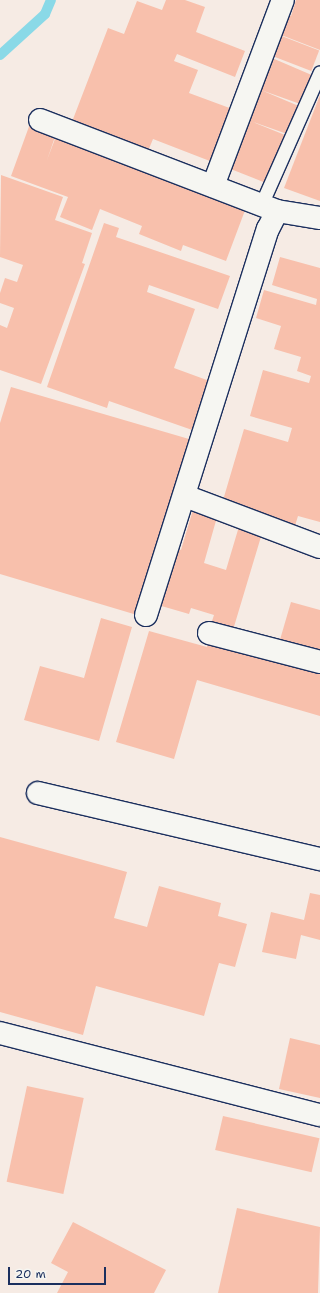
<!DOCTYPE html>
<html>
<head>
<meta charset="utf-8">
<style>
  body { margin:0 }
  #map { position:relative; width:320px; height:1293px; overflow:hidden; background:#f6ebe4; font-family:"Shantell Sans",sans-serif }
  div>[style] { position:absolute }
  .stream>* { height:10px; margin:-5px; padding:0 5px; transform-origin:5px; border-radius:5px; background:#8ad9e7 }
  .building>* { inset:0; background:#f8c0ac; transform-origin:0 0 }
  .roads { filter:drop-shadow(1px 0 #1b2f5e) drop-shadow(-1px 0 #1b2f5e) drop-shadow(0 1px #1b2f5e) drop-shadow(0 -1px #1b2f5e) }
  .lane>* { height:13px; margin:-6.5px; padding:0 6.5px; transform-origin:6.5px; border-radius:6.5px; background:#f6f6f2 }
  .street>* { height:22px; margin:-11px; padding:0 11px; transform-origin:11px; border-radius:11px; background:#f6f6f2 }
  span { translate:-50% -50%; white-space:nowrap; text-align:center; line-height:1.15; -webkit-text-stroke:4px #f6f6f2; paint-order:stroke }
  .scale { position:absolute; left:8px; top:1267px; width:98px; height:18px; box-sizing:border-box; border:2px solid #1b2f5e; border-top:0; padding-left:5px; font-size:12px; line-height:14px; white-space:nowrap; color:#1b2f5e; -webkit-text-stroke:3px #f6f6f2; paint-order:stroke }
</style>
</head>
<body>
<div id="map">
  <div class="stream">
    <i style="left:0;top:55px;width:61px;rotate:-42.3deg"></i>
    <i style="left:45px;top:14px;width:15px;rotate:-67deg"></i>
  </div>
  <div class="building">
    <i style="clip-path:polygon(166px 0,185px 0,205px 7px,196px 32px,245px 51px,235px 77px,177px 54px,174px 61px,198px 70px,189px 93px,235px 110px,215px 163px,153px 139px,146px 156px,70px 127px,108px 28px,124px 34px,137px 1px,162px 10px)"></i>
    <i style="clip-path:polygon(296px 0,320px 0,320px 50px,276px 33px,284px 13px,291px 16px)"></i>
    <i style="left:279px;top:35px;width:43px;height:22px;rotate:21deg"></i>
    <i style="clip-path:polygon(265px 55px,314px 76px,303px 105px,261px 90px,301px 107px,290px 135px,253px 122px,285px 135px,266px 183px,223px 166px)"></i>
    <i style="clip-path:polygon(320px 95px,320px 201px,284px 188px)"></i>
    <i style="clip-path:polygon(31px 121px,57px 131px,47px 160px,58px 131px,247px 205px,226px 261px,183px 245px,181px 251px,139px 234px,142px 226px,100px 209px,92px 230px,60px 217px,68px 197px,11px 176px)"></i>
    <i style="clip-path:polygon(1px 175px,63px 197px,55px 220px,92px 233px,82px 263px,85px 264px,41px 384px,0 370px,0 325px,7px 328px,14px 308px,0 303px,0 293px,5px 278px,17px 282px,23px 265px,0 257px)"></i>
    <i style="clip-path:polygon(104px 223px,119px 228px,116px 237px,230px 276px,218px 309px,149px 285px,147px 292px,195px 309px,174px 368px,215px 383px,198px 432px,109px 401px,107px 408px,47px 387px)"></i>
    <i style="clip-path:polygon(280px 257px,320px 268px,320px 522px,298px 516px,294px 529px,221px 507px,244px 429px,288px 442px,292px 428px,250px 416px,263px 370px,309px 383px,311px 376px,297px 371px,301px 357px,274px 349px,281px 326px,256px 318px,264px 290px,316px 305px,317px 299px,272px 285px)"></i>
    <i style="clip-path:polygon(11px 387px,189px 439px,137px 615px,0 574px,0 423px)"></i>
    <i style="clip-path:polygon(195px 503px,219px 510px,204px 563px,226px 570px,240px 523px,263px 530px,233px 630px,211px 624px,214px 615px,191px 608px,189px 614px,158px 605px,174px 548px,181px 550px)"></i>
    <i style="clip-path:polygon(291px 602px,320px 610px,320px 663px,277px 650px)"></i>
    <i style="clip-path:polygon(101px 618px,132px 627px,99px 741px,24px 720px,40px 666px,84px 678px)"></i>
    <i style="clip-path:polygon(149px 631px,207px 647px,209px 639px,320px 672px,320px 716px,197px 680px,174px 759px,116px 742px)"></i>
    <i style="clip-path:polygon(0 837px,127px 872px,114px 918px,147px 927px,159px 886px,221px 903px,218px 916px,247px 924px,235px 967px,219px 963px,204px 1016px,96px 986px,83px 1035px,0 1012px)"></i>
    <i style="clip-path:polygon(310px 893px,320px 895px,320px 940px,301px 935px,296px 959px,262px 952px,271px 912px,304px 920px)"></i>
    <i style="clip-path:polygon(290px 1038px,320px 1045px,320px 1098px,279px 1089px)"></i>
    <i style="left:27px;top:1086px;width:58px;height:98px;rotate:12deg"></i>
    <i style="left:223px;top:1116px;width:99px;height:35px;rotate:13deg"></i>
    <i style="clip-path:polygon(237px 1208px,320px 1227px,318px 1293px,218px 1293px)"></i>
    <i style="clip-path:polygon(73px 1222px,166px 1270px,154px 1293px,57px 1293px,68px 1272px,51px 1263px)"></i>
  </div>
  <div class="roads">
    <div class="lane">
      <i style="left:261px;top:205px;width:145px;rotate:-66.1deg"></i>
    </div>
    <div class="street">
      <i style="left:40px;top:120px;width:254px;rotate:21deg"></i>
      <i style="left:277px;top:211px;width:44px;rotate:9.2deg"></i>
      <i style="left:213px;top:186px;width:199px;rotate:-69.4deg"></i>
      <i style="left:185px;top:496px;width:144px;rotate:20.7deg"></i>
      <i style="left:146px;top:615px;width:405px;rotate:-72.5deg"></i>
      <i style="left:268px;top:229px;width:20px;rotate:-63deg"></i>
      <i style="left:209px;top:633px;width:115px;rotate:14.6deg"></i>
      <i style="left:38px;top:793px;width:290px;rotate:13.2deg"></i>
      <i style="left:0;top:1033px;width:330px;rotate:14.4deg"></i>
    </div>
  </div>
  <div class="scale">20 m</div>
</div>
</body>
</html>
